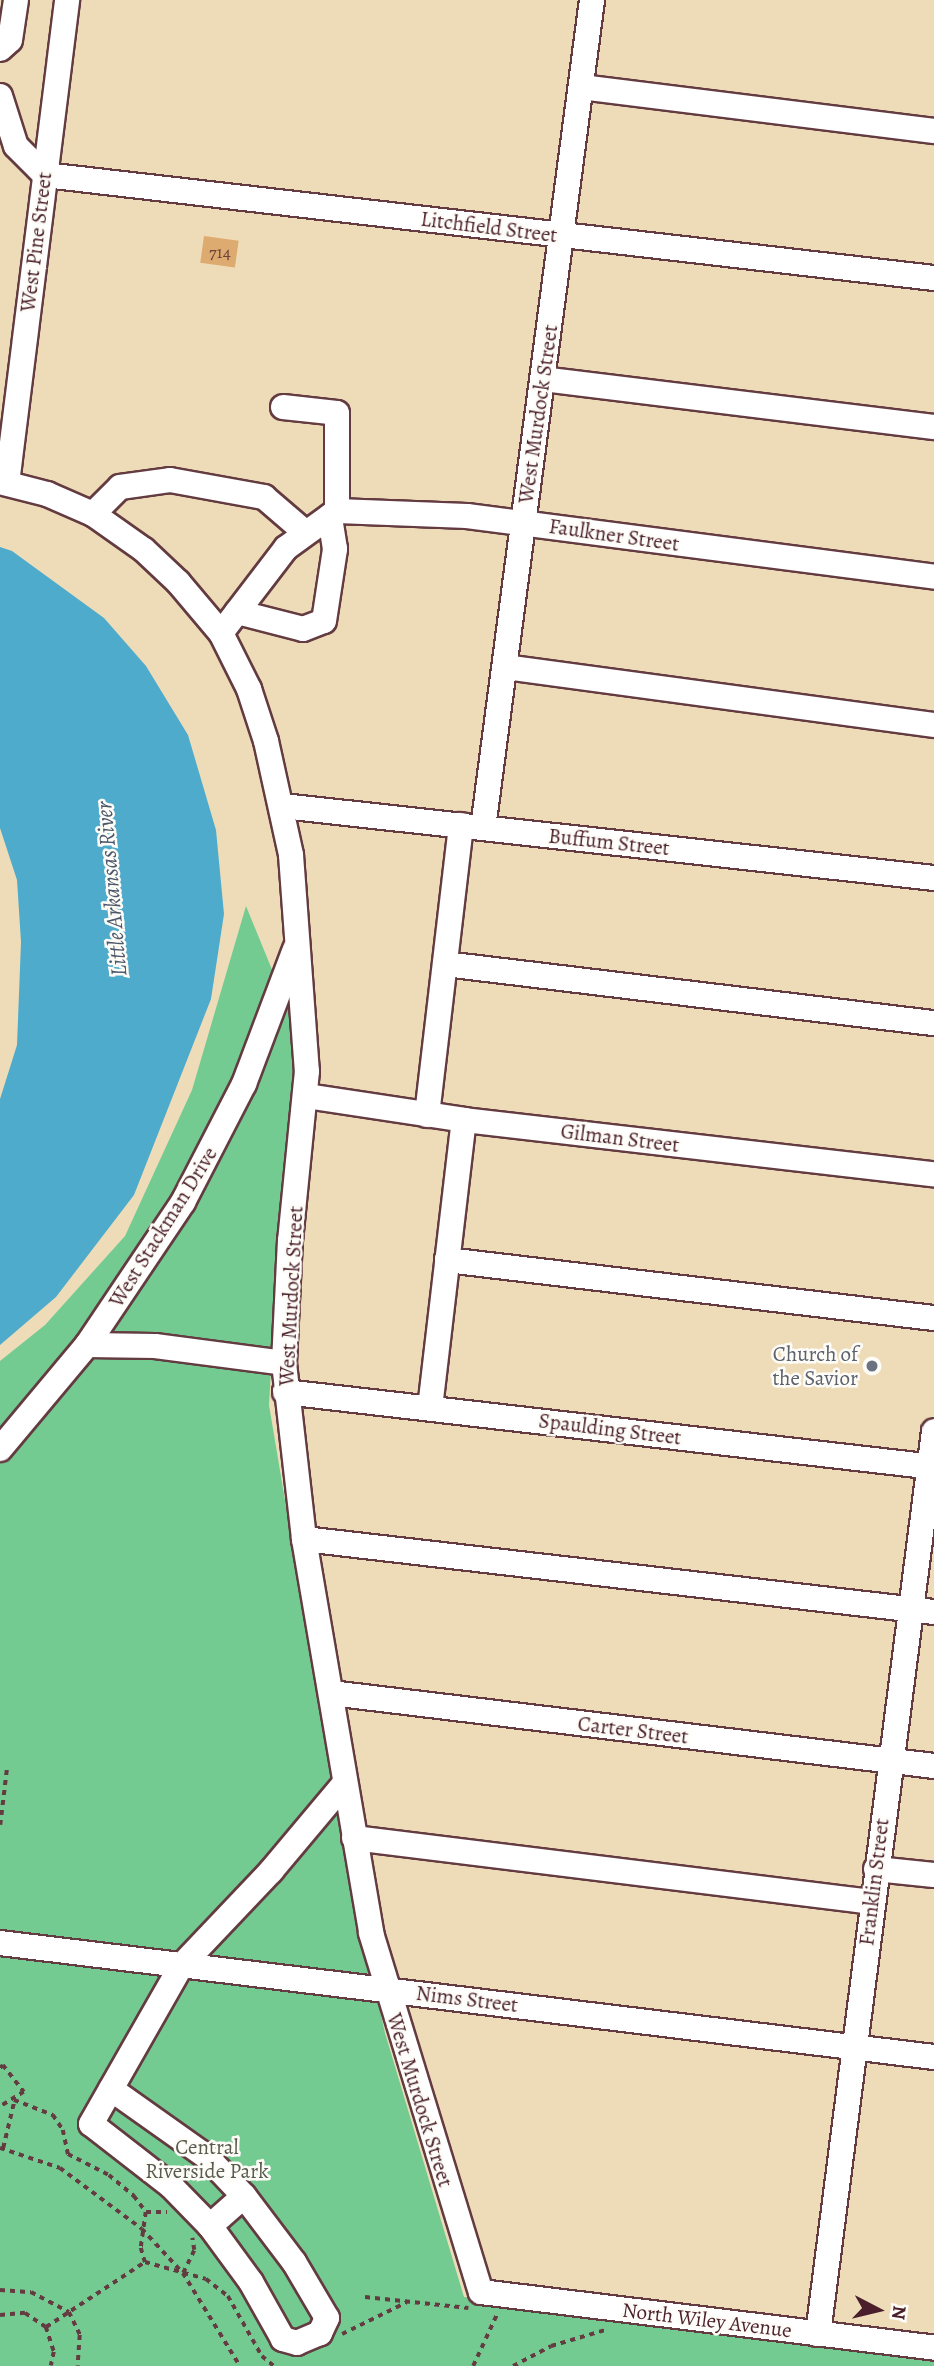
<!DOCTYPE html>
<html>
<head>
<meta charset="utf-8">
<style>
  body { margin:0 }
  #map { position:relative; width:934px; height:2366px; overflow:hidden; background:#eedcb9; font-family:Alegreya,serif }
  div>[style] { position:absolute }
  .green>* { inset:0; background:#74cb91 }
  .water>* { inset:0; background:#4eabcc }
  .building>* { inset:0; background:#ddaa6f; transform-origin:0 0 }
  .path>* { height:3.5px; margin-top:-1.75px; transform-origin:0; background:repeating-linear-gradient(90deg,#633b40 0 5px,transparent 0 10px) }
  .roads { filter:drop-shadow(2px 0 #633b40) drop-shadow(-2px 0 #633b40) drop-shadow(0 2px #633b40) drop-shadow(0 -2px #633b40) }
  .minor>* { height:24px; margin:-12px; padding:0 12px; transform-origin:12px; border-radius:12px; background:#fff }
  .dots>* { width:19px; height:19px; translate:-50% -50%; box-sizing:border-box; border:4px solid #fdfcf7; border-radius:50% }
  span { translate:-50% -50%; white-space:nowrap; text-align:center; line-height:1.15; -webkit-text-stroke:5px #fdfcf7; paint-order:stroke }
  .number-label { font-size:18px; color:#6f423c }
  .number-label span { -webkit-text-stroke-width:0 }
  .street-label { font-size:21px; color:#4a1f2b }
  .worship-label { font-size:21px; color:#5b616d }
  .right { translate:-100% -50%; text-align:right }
  .park-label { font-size:21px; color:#595b4f }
  .water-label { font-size:23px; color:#4c576b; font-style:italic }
  .north { position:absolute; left:843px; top:2275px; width:70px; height:70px; -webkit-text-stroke:5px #fdfcf7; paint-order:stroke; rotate:97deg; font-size:19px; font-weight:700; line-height:28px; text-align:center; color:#4a1f2b }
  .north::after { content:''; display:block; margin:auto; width:24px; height:32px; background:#4a1f2b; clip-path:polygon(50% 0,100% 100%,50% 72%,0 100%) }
</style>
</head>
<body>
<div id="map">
  <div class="green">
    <i style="clip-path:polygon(246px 906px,293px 1021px,294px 1098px,281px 1194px,269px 1405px,344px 1852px,385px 2033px,464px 2297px,934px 2356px,934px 2366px,0 2366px,0 1361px,45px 1325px,125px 1236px,192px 1090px)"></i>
  </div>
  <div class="water">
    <i style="clip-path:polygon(0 547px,12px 551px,104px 618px,146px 666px,188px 735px,216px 830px,224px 914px,211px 999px,134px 1195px,56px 1297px,0 1345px,0 1099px,17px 1045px,21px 942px,17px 880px,0 828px)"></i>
  </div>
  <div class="building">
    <i style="left:204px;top:236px;width:35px;height:27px;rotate:8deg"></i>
  </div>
  <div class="path">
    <i style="left:0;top:1825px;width:59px;rotate:-83.2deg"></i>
    <i style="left:0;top:2068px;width:4px;rotate:-45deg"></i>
    <i style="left:3px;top:2065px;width:34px;rotate:52deg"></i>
    <i style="left:24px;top:2092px;width:28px;rotate:148deg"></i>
    <i style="left:14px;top:2100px;width:42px;rotate:21deg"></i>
    <i style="left:53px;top:2115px;width:18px;rotate:56deg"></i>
    <i style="left:63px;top:2130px;width:25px;rotate:78deg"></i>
    <i style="left:68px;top:2154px;width:46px;rotate:27.1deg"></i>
    <i style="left:109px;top:2175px;width:33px;rotate:40deg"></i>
    <i style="left:134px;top:2196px;width:20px;rotate:53deg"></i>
    <i style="left:146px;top:2212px;width:36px;rotate:98deg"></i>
    <i style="left:141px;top:2248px;width:15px;rotate:74deg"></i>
    <i style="left:145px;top:2262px;width:63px;rotate:15.6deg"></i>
    <i style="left:206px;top:2279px;width:28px;rotate:38deg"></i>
    <i style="left:228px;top:2296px;width:69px;rotate:60.5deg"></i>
    <i style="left:262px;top:2356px;width:16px;rotate:40deg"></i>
    <i style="left:0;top:2148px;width:63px;rotate:18.4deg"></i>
    <i style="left:60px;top:2168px;width:102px;rotate:36.6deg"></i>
    <i style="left:142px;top:2229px;width:60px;rotate:47deg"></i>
    <i style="left:183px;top:2273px;width:109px;rotate:58.5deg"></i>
    <i style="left:3px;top:2148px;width:47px;rotate:-76.6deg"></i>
    <i style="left:146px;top:2212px;width:21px"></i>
    <i style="left:183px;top:2273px;width:25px;rotate:-64deg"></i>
    <i style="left:194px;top:2250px;width:12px;rotate:-99deg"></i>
    <i style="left:0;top:2290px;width:31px;rotate:4deg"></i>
    <i style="left:31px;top:2292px;width:43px;rotate:27.8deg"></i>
    <i style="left:69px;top:2312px;width:25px;rotate:64deg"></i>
    <i style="left:80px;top:2335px;width:31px;rotate:94deg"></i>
    <i style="left:365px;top:2297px;width:104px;rotate:6.1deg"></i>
    <i style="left:0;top:2315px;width:25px;rotate:-5deg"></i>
    <i style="left:25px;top:2313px;width:25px;rotate:34deg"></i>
    <i style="left:46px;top:2327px;width:26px;rotate:72deg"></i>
    <i style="left:54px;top:2352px;width:14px;rotate:102deg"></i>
    <i style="left:46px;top:2327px;width:118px;rotate:-33.3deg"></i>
    <i style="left:342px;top:2334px;width:72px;rotate:-26.2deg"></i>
    <i style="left:473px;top:2366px;width:57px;rotate:-65.2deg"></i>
    <i style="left:513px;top:2366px;width:43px;rotate:-27.8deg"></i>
    <i style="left:551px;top:2346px;width:56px;rotate:-16.5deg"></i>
  </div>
  <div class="roads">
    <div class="minor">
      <i style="left:0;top:49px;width:13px;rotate:-42deg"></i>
      <i style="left:10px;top:40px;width:40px;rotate:-81.5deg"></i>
      <i style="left:581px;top:87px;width:356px;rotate:7.1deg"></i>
      <i style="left:0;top:96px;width:52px;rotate:72.3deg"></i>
      <i style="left:16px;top:146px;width:41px;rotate:45deg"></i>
      <i style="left:45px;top:175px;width:895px;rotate:6.61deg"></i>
      <i style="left:543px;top:379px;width:394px;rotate:7deg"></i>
      <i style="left:283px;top:407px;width:54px;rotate:6.3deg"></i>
      <i style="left:337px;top:413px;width:98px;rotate:90deg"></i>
      <i style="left:0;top:482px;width:49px;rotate:14.3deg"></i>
      <i style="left:47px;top:494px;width:50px;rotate:23.5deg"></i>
      <i style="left:93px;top:514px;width:62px;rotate:35.2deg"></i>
      <i style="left:144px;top:550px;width:47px;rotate:43.3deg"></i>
      <i style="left:178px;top:582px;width:67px;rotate:49.9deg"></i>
      <i style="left:221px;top:633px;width:63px;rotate:63.4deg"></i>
      <i style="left:249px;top:689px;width:55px;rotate:71.9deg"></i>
      <i style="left:266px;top:741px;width:117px;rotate:77.6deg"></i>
      <i style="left:291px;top:855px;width:217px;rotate:85.8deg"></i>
      <i style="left:307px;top:1071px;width:170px;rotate:95.7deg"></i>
      <i style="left:290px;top:1240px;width:123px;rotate:92.8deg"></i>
      <i style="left:284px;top:1363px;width:177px;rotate:83.5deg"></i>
      <i style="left:304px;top:1539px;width:400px;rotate:80.3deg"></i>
      <i style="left:371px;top:1933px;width:375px;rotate:73deg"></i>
      <i style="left:481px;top:2292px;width:456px;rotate:7deg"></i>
      <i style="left:7px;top:483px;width:487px;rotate:-82.9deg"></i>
      <i style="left:93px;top:514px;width:38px;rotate:-45deg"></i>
      <i style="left:120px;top:487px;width:50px;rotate:-8deg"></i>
      <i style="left:170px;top:480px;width:96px;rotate:10.3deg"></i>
      <i style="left:264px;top:497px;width:55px;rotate:40.6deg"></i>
      <i style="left:237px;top:612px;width:68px;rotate:14.4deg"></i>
      <i style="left:303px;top:629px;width:22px;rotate:-21deg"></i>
      <i style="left:324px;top:621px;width:73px;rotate:-81.3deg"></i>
      <i style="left:335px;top:549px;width:33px;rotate:-99deg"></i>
      <i style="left:221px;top:633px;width:107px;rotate:-52.6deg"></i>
      <i style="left:286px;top:548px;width:63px;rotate:-36deg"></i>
      <i style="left:337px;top:511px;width:130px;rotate:2.2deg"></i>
      <i style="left:467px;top:516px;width:471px;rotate:7.4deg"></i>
      <i style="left:505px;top:667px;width:433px;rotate:7.7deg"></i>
      <i style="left:283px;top:806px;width:655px;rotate:6.31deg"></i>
      <i style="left:483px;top:828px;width:835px;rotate:-82.5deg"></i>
      <i style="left:445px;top:964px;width:493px;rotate:6.9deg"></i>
      <i style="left:306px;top:1096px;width:160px;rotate:8.6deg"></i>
      <i style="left:464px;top:1120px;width:473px;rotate:6.6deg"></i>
      <i style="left:427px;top:1115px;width:292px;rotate:-83.3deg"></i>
      <i style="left:447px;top:1260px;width:490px;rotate:6.8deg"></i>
      <i style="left:87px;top:1345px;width:68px;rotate:0.8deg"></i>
      <i style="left:155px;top:1346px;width:130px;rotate:7.5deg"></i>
      <i style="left:285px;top:1392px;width:653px;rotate:6.59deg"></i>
      <i style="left:430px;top:1408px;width:290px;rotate:-83.3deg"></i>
      <i style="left:0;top:1449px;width:136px;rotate:-50.1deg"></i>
      <i style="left:87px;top:1345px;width:172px;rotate:-56.1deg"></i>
      <i style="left:183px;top:1202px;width:133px;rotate:-62.7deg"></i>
      <i style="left:244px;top:1084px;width:144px;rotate:-69.3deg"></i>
      <i style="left:304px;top:1539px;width:634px;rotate:6.61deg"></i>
      <i style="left:331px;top:1693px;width:607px;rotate:6.9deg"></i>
      <i style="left:354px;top:1838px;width:522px;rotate:7.04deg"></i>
      <i style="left:876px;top:1869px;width:58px;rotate:5.9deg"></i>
      <i style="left:0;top:1943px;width:941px;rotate:6.96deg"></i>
      <i style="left:111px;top:2089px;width:118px;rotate:35.3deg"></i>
      <i style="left:207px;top:2157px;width:54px;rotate:46.5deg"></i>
      <i style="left:244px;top:2196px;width:83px;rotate:52.9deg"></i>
      <i style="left:294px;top:2262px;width:65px;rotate:59.5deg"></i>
      <i style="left:327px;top:2318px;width:17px;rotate:115deg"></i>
      <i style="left:320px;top:2333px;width:25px;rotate:157deg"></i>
      <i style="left:297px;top:2343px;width:15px;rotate:-164deg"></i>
      <i style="left:283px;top:2339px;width:65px;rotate:-119.3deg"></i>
      <i style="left:251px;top:2282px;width:69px;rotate:-126.2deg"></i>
      <i style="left:210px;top:2226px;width:56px;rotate:-134.3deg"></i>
      <i style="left:171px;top:2186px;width:101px;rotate:-142.2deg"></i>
      <i style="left:91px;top:2124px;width:182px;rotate:-60.3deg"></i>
      <i style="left:181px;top:1966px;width:131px;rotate:-46.5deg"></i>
      <i style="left:271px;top:1871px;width:114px;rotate:-50deg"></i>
      <i style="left:210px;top:2226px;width:45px;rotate:-41.4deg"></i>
      <i style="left:818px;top:2334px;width:910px;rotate:-82.68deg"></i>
    </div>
  </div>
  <div class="dots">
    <i style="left:872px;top:1366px;background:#6b7280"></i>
  </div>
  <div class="number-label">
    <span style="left:220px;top:252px">714</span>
  </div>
  <div class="street-label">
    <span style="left:489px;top:227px;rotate:7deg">Litchfield Street</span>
    <span style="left:36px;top:242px;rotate:-83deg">West Pine Street</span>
    <span style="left:538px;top:414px;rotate:-82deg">West Murdock Street</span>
    <span style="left:614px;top:535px;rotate:8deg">Faulkner Street</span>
    <span style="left:609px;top:842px;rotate:6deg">Buffum Street</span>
    <span style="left:620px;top:1138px;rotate:7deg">Gilman Street</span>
    <span style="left:163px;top:1227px;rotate:-58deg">West Stackman Drive</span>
    <span style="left:291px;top:1296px;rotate:-87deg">West Murdock Street</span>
    <span style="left:610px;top:1429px;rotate:7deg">Spaulding Street</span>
    <span style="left:633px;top:1730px;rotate:7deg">Carter Street</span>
    <span style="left:874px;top:1882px;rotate:-83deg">Franklin Street</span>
    <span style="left:467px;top:1999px;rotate:7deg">Nims Street</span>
    <span style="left:420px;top:2100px;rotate:73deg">West Murdock Street</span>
    <span style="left:707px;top:2320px;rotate:7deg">North Wiley Avenue</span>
  </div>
  <div class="worship-label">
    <span class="right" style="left:858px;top:1366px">Church of<br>the Savior</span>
  </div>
  <div class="park-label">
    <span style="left:207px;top:2159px">Central<br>Riverside Park</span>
  </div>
  <div class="water-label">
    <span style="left:112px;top:889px;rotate:-95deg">Little Arkansas River</span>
  </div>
  <div class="north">N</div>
</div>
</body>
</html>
